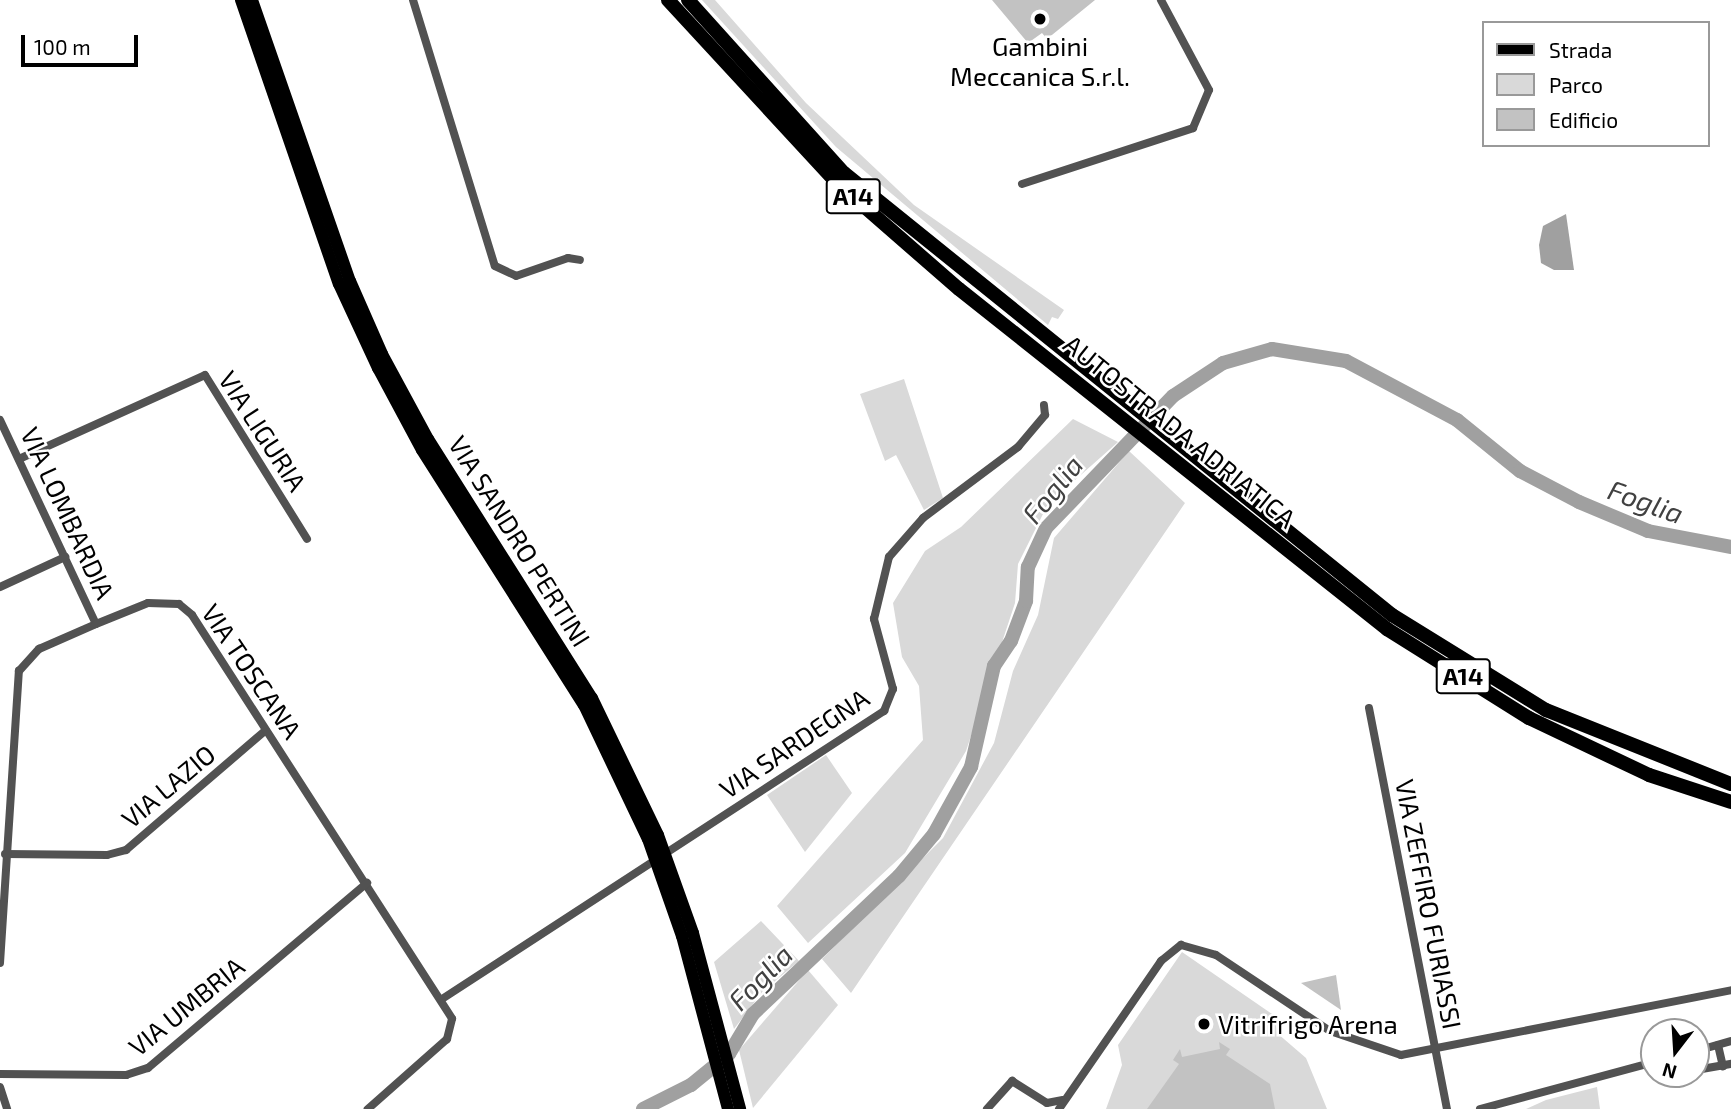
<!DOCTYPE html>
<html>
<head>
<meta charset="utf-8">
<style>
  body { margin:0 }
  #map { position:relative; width:1731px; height:1109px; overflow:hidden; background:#fff; font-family:"Exo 2",sans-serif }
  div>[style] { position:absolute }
  .green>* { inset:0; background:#d9d9d9 }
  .water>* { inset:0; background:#a0a0a0 }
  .river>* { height:14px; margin:-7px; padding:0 7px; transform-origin:7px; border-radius:7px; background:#a0a0a0 }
  .building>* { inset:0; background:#c2c2c2 }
  .minor>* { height:8px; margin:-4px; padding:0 4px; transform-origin:4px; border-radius:4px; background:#525252 }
  .primary>* { height:12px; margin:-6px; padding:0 6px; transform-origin:6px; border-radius:6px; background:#000 }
  .motorway>* { height:14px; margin:-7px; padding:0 7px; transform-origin:7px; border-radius:7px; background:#000 }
  .dots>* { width:19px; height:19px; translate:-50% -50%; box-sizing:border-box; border:4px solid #fff; border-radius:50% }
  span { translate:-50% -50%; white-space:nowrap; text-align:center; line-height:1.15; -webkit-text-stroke:5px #fff; paint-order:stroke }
  .shield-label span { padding:2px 5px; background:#fff; border:2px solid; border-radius:5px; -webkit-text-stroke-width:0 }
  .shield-label { font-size:24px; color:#000; font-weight:700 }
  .poi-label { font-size:26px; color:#000 }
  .left { translate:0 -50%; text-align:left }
  .street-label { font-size:26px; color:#000 }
  .water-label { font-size:28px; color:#414141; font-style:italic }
  .legend { position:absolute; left:1482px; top:21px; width:228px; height:126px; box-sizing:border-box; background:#fff; border:2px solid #999; margin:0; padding:9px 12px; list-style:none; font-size:21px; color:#000 }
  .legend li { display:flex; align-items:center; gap:14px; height:35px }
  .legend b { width:35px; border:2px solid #999 }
  .north { position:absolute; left:1640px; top:1018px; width:70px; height:70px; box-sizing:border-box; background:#fff; border:2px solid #999; border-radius:50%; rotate:197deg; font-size:19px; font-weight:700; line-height:28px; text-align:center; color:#000 }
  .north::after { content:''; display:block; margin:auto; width:24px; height:32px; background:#000; clip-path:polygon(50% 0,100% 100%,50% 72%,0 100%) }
  .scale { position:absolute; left:21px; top:35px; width:117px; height:32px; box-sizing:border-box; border:4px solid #000; border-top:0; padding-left:9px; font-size:21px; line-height:24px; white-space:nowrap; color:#000; -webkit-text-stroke:5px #fff; paint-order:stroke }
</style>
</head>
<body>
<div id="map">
  <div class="green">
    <i style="clip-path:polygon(702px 0,715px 0,806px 103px,914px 205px,1064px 310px,1058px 319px,1052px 317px,1048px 325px,836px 147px)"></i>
    <i style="clip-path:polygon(904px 379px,943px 498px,924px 510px,896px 455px,885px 461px,860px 394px)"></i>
    <i style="clip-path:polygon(1073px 419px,1118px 442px,1048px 504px,1018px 564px,1015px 603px,966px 751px,905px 853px,808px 943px,777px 906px,923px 740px,919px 686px,902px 657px,893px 603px,925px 551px,961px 527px)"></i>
    <i style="clip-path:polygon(1129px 451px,1185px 503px,851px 993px,822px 959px,943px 838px,994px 743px,1013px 671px,1038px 615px,1054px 538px)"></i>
    <i style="clip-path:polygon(826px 755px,852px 793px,805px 852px,767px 795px)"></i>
    <i style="clip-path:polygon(761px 921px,799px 961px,763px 991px,734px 1029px,714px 962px)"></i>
    <i style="clip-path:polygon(1182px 952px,1275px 1016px,1277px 1033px,1306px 1058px,1327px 1109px,1106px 1109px,1122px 1065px,1118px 1045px)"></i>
    <i style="clip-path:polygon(808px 970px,838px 1005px,753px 1108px,739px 1050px)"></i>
    <i style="clip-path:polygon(1597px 1087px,1600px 1109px,1526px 1109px,1546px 1100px)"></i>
  </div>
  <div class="water">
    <i style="clip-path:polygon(1566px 214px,1574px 270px,1554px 270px,1541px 263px,1539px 245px,1543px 226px)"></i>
  </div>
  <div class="river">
    <i style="left:643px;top:1109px;width:54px;rotate:-26.6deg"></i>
    <i style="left:691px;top:1085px;width:49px;rotate:-39.2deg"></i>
    <i style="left:729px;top:1054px;width:47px;rotate:-59deg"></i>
    <i style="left:753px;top:1014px;width:201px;rotate:-43.4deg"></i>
    <i style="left:899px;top:876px;width:55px;rotate:-50.2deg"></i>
    <i style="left:934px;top:834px;width:77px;rotate:-61.1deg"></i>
    <i style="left:971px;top:767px;width:104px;rotate:-77.2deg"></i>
    <i style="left:994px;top:666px;width:30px;rotate:-56deg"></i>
    <i style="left:1011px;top:641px;width:43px;rotate:-69.4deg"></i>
    <i style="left:1026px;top:601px;width:34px;rotate:-87deg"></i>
    <i style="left:1028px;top:567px;width:43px;rotate:-65.2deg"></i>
    <i style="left:1046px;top:528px;width:183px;rotate:-46.1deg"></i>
    <i style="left:1173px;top:396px;width:60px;rotate:-33.4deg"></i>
    <i style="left:1223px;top:363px;width:51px;rotate:-15.9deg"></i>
    <i style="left:1272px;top:349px;width:75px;rotate:9.2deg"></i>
    <i style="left:1346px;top:361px;width:126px;rotate:28deg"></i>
    <i style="left:1457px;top:420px;width:81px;rotate:39deg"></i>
    <i style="left:1520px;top:471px;width:67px;rotate:27.7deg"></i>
    <i style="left:1579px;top:502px;width:75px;rotate:22.8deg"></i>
    <i style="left:1648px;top:531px;width:85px;rotate:10.9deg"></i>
  </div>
  <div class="building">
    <i style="clip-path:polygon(992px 0,1095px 0,1047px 39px,1042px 33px,1028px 43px)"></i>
    <i style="clip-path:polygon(1336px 975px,1341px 1010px,1301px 983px)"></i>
    <i style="clip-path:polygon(1219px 1042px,1230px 1049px,1226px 1055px,1270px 1084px,1275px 1109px,1147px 1109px,1179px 1064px,1173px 1060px,1180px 1049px,1182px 1057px,1220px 1049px)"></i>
  </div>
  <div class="minor">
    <i style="left:413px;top:0;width:278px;rotate:72.9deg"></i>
    <i style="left:495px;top:266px;width:23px;rotate:25deg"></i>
    <i style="left:516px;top:276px;width:55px;rotate:-19.1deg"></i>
    <i style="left:568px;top:258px;width:12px;rotate:9deg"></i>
    <i style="left:1022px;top:184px;width:180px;rotate:-18.1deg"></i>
    <i style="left:1193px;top:128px;width:41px;rotate:-67.2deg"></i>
    <i style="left:1209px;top:90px;width:102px;rotate:-118.1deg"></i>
    <i style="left:0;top:420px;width:225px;rotate:64.8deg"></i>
    <i style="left:19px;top:459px;width:204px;rotate:-24.3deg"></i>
    <i style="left:205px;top:375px;width:193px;rotate:58.1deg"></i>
    <i style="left:0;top:587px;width:72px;rotate:-24.8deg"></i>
    <i style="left:1369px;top:708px;width:409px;rotate:79deg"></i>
    <i style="left:5px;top:854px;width:102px;rotate:0.6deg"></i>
    <i style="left:107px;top:855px;width:20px;rotate:-15deg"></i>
    <i style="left:126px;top:850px;width:184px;rotate:-40.6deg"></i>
    <i style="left:0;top:963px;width:293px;rotate:-86.3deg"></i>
    <i style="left:19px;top:671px;width:30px;rotate:-48deg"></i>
    <i style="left:39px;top:649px;width:62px;rotate:-23.7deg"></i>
    <i style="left:96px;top:624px;width:56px;rotate:-22deg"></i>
    <i style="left:148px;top:603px;width:31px;rotate:2deg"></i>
    <i style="left:179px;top:604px;width:17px;rotate:40deg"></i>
    <i style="left:192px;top:615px;width:480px;rotate:57.2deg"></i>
    <i style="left:452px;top:1019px;width:21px;rotate:104deg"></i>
    <i style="left:447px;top:1039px;width:106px;rotate:138.5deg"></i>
    <i style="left:442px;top:999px;width:528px;rotate:-33.09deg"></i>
    <i style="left:884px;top:711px;width:24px;rotate:-68deg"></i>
    <i style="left:893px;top:689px;width:73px;rotate:-105.2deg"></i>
    <i style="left:874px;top:619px;width:64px;rotate:-76.4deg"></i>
    <i style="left:889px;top:557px;width:52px;rotate:-48.9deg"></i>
    <i style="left:923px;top:518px;width:119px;rotate:-36.8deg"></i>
    <i style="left:1018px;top:447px;width:42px;rotate:-49.8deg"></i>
    <i style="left:1045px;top:415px;width:10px;rotate:-96deg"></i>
    <i style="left:1718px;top:1045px;width:22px;rotate:77deg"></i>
    <i style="left:1696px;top:1051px;width:36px;rotate:-16deg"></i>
    <i style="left:1696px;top:1070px;width:36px;rotate:-10deg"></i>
    <i style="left:0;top:1074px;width:126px;rotate:0.5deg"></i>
    <i style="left:126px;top:1075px;width:23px;rotate:-18deg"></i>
    <i style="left:148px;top:1068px;width:287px;rotate:-40.2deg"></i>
    <i style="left:1658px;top:1075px;width:7px;rotate:-8deg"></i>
    <i style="left:0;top:1087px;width:23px;rotate:72deg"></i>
    <i style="left:987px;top:1109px;width:38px;rotate:-48deg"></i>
    <i style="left:1012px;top:1081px;width:41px;rotate:32.2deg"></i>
    <i style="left:1047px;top:1103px;width:16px;rotate:-11deg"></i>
    <i style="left:1059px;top:1109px;width:180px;rotate:-55.4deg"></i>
    <i style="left:1161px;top:961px;width:26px;rotate:-39deg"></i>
    <i style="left:1181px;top:945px;width:36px;rotate:16deg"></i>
    <i style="left:1216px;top:955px;width:137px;rotate:33.7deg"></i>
    <i style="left:1330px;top:1031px;width:75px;rotate:18.7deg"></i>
    <i style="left:1401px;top:1055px;width:336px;rotate:-11.1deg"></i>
    <i style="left:1480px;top:1109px;width:180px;rotate:-15.1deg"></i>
  </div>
  <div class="primary">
    <i style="left:241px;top:0;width:300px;rotate:71deg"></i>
    <i style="left:339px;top:284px;width:93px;rotate:65.1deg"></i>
    <i style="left:378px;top:368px;width:93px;rotate:61.8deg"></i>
    <i style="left:422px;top:450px;width:302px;rotate:57.6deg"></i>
    <i style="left:584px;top:705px;width:148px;rotate:64.5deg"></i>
    <i style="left:648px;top:839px;width:103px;rotate:70.7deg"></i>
    <i style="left:682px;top:936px;width:179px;rotate:75.1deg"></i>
    <i style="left:252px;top:0;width:298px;rotate:70.8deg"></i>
    <i style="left:350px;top:281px;width:80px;rotate:66.3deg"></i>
    <i style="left:382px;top:354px;width:97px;rotate:61.6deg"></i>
    <i style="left:428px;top:439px;width:307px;rotate:57.7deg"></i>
    <i style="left:592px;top:698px;width:152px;rotate:64.3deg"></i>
    <i style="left:658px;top:835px;width:104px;rotate:70.3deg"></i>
    <i style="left:693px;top:933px;width:182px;rotate:75deg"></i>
  </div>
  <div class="motorway">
    <i style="left:668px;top:0;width:246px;rotate:47.3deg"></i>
    <i style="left:835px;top:181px;width:164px;rotate:41.1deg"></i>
    <i style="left:959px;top:289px;width:547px;rotate:38.46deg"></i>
    <i style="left:1387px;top:629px;width:168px;rotate:32.1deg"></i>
    <i style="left:1529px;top:718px;width:133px;rotate:25.4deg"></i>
    <i style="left:1649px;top:775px;width:86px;rotate:18.2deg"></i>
    <i style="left:688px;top:0;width:233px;rotate:48deg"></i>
    <i style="left:844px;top:173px;width:704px;rotate:38.89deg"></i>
    <i style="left:1392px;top:615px;width:181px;rotate:31.7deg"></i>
    <i style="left:1546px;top:710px;width:199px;rotate:21.8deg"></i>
  </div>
  <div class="dots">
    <i style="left:1040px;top:19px;background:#000"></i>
    <i style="left:1204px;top:1024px;background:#000"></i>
  </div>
  <div class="shield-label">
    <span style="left:853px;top:196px">A14</span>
    <span style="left:1463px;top:676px">A14</span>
  </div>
  <div class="poi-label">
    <span style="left:1040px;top:61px">Gambini<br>Meccanica S.r.l.</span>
    <span class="left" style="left:1218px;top:1024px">Vitrifrigo Arena</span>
  </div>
  <div class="street-label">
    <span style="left:263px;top:431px;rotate:57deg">VIA LIGURIA</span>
    <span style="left:1180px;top:431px;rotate:39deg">AUTOSTRADA ADRIATICA</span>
    <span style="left:68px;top:513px;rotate:65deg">VIA LOMBARDIA</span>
    <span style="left:520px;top:541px;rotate:58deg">VIA SANDRO PERTINI</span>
    <span style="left:252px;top:671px;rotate:56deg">VIA TOSCANA</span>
    <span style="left:794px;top:743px;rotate:-34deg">VIA SARDEGNA</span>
    <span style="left:168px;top:786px;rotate:-40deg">VIA LAZIO</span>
    <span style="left:1429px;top:904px;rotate:79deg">VIA ZEFFIRO FURIASSI</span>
    <span style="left:186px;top:1006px;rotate:-39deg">VIA UMBRIA</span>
  </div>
  <div class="water-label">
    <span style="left:1052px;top:489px;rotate:-51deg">Foglia</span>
    <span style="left:1646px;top:501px;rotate:20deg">Foglia</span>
    <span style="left:760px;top:977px;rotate:-46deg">Foglia</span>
  </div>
  <ul class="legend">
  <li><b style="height:9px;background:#000"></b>Strada</li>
  <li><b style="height:19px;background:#d9d9d9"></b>Parco</li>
  <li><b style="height:19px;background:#c2c2c2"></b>Edificio</li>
  </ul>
  <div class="north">N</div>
  <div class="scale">100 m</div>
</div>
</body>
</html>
